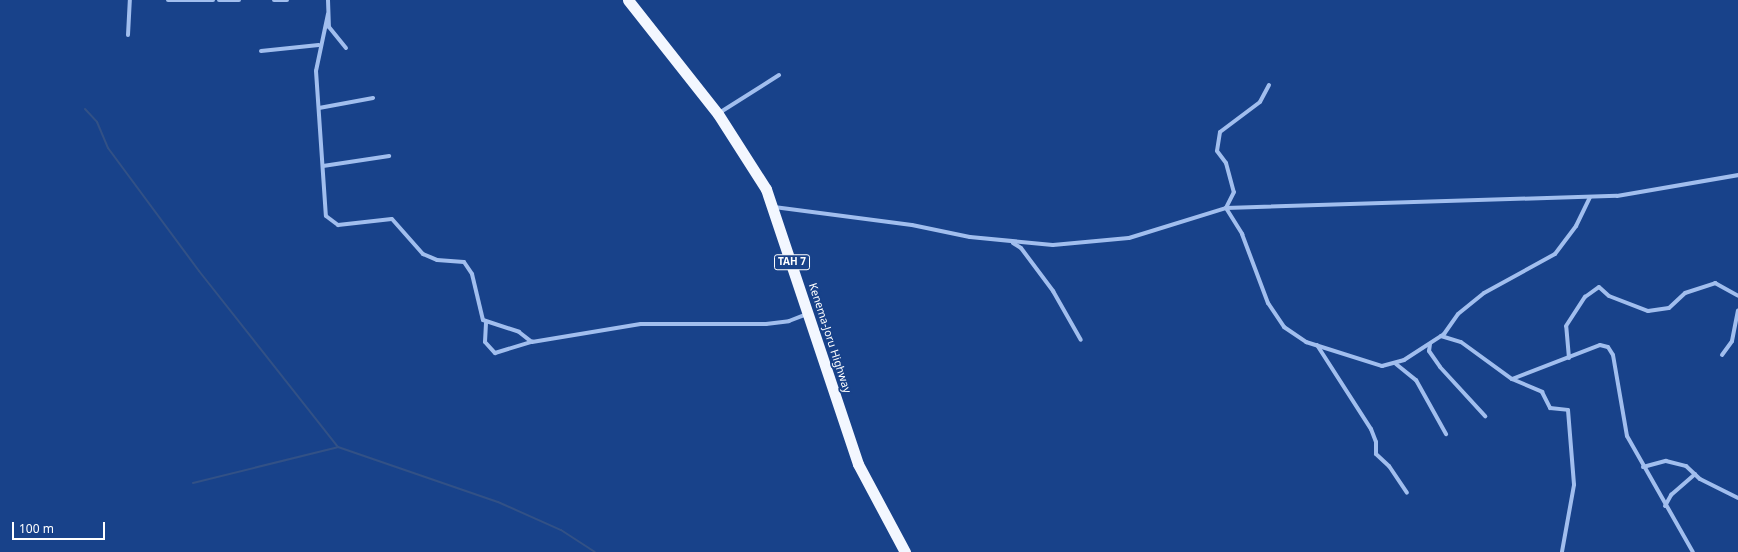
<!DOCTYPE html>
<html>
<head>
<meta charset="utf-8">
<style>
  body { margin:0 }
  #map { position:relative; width:1738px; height:552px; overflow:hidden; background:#18428a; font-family:"Noto Sans",sans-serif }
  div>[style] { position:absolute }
  .stream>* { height:2px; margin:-1px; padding:0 1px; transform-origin:1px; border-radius:1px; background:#325186 }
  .minor>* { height:4px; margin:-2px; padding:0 2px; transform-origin:2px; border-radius:2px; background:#a1beee }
  .trunk>* { height:11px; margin:-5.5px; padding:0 5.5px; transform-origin:5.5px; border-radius:5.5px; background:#f3f7ff }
  span { translate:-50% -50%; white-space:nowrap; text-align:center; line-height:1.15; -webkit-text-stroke:3.5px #18428a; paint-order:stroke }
  .shield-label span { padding:1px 3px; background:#18428a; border:1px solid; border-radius:3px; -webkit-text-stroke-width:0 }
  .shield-label { font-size:10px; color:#fff; font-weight:700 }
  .street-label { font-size:11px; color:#fff }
  .scale { position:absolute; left:12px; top:522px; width:93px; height:18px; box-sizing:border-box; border:2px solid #fff; border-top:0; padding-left:5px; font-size:12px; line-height:14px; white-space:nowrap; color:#fff; -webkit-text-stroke:3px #18428a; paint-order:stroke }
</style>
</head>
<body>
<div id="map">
  <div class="stream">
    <i style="left:85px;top:109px;width:18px;rotate:47deg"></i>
    <i style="left:97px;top:122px;width:28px;rotate:67deg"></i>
    <i style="left:108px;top:148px;width:153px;rotate:53.5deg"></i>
    <i style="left:199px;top:271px;width:224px;rotate:51.7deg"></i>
    <i style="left:193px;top:483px;width:149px;rotate:-13.9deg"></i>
    <i style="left:338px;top:447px;width:169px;rotate:19deg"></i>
    <i style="left:498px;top:502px;width:69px;rotate:24deg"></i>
    <i style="left:561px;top:530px;width:40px;rotate:32.9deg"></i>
  </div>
  <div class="minor">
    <i style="left:168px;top:0;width:45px"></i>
    <i style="left:219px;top:0;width:20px"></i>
    <i style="left:274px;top:0;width:13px"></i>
    <i style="left:328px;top:0;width:27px;rotate:88deg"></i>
    <i style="left:329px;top:27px;width:27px;rotate:51deg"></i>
    <i style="left:328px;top:14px;width:58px;rotate:101.9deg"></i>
    <i style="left:316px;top:71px;width:145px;rotate:86.1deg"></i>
    <i style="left:326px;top:216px;width:15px;rotate:37deg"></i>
    <i style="left:338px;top:225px;width:54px;rotate:-6.3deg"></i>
    <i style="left:392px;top:219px;width:47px;rotate:48.5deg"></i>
    <i style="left:423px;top:254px;width:15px;rotate:23deg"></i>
    <i style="left:437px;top:260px;width:27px;rotate:4deg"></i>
    <i style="left:464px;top:262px;width:14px;rotate:56deg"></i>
    <i style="left:472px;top:274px;width:47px;rotate:76.6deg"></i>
    <i style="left:483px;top:320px;width:38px;rotate:18deg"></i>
    <i style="left:519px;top:332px;width:16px;rotate:38deg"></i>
    <i style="left:128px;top:35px;width:35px;rotate:-87deg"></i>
    <i style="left:261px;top:51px;width:58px;rotate:-5.9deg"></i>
    <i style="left:1269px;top:85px;width:19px;rotate:118deg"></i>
    <i style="left:1260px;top:102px;width:50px;rotate:143.1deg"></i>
    <i style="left:1220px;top:132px;width:19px;rotate:99deg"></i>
    <i style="left:1217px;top:151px;width:15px;rotate:53deg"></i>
    <i style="left:1226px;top:163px;width:30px;rotate:75deg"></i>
    <i style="left:1234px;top:192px;width:18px;rotate:117deg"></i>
    <i style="left:1226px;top:208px;width:31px;rotate:58deg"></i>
    <i style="left:1242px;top:234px;width:74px;rotate:69.4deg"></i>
    <i style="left:1268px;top:303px;width:29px;rotate:56deg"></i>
    <i style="left:1284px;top:327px;width:27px;rotate:34deg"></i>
    <i style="left:1306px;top:342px;width:80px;rotate:17.5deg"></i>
    <i style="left:1382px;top:366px;width:23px;rotate:-15deg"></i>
    <i style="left:1404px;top:360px;width:48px;rotate:-33deg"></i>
    <i style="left:1444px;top:334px;width:24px;rotate:-55deg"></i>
    <i style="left:1458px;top:314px;width:33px;rotate:-39deg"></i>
    <i style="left:1484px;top:293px;width:81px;rotate:-28.8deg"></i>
    <i style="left:1555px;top:254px;width:35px;rotate:-53deg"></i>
    <i style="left:1576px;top:226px;width:32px;rotate:-64deg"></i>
    <i style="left:319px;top:108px;width:55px;rotate:-10.5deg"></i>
    <i style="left:719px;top:113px;width:71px;rotate:-32.3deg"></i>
    <i style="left:323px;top:166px;width:67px;rotate:-8.6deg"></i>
    <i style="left:774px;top:207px;width:139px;rotate:7.4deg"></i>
    <i style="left:912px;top:225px;width:59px;rotate:11.7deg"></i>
    <i style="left:970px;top:237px;width:83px;rotate:5.5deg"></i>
    <i style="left:1053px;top:245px;width:76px;rotate:-5.3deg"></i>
    <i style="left:1129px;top:238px;width:102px;rotate:-17.2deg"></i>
    <i style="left:1226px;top:208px;width:391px;rotate:-1.8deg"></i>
    <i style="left:1617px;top:196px;width:123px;rotate:-9.8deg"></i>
    <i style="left:1013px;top:243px;width:9px;rotate:32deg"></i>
    <i style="left:1021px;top:248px;width:54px;rotate:53.3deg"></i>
    <i style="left:1053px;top:291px;width:56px;rotate:60.3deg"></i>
    <i style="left:486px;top:323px;width:19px;rotate:93deg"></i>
    <i style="left:485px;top:342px;width:15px;rotate:48deg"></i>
    <i style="left:495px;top:353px;width:39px;rotate:-17deg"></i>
    <i style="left:532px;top:342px;width:110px;rotate:-9.4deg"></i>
    <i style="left:641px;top:324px;width:125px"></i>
    <i style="left:766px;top:324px;width:23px;rotate:-7deg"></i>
    <i style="left:789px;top:321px;width:19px;rotate:-21deg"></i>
    <i style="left:1441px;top:336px;width:21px;rotate:17deg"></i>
    <i style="left:1461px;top:342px;width:63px;rotate:36deg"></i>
    <i style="left:1512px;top:379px;width:94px;rotate:-21.1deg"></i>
    <i style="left:1600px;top:345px;width:8px;rotate:14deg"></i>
    <i style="left:1608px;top:347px;width:9px;rotate:58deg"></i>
    <i style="left:1613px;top:355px;width:82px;rotate:80.2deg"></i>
    <i style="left:1627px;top:436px;width:133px;rotate:60.4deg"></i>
    <i style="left:1430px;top:344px;width:7px;rotate:98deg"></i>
    <i style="left:1429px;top:351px;width:19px;rotate:55deg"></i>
    <i style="left:1440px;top:367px;width:67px;rotate:47.4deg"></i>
    <i style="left:1317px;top:345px;width:100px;rotate:57.3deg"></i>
    <i style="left:1371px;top:429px;width:14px;rotate:69deg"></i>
    <i style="left:1376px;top:442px;width:12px;rotate:90deg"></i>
    <i style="left:1376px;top:454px;width:18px;rotate:43deg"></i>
    <i style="left:1389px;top:466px;width:32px;rotate:56deg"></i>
    <i style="left:1722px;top:355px;width:17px;rotate:-54deg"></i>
    <i style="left:1732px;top:341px;width:31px;rotate:-79deg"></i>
    <i style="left:1569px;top:358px;width:32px;rotate:-95deg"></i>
    <i style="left:1566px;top:326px;width:35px;rotate:-57deg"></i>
    <i style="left:1585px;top:297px;width:17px;rotate:-36deg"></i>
    <i style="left:1599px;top:287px;width:13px;rotate:42deg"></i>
    <i style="left:1609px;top:296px;width:42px;rotate:21deg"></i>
    <i style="left:1648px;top:311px;width:21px;rotate:-8deg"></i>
    <i style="left:1669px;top:308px;width:22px;rotate:-43deg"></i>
    <i style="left:1685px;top:293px;width:32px;rotate:-18deg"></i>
    <i style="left:1715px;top:283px;width:26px;rotate:29deg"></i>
    <i style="left:1396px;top:364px;width:26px;rotate:39deg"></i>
    <i style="left:1416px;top:380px;width:62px;rotate:60.9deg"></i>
    <i style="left:1512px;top:379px;width:33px;rotate:23deg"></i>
    <i style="left:1542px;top:392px;width:18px;rotate:63deg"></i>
    <i style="left:1550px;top:408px;width:18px;rotate:6deg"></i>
    <i style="left:1568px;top:410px;width:75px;rotate:85.4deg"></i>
    <i style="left:1574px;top:485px;width:68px;rotate:100.2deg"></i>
    <i style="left:1643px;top:467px;width:24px;rotate:-15deg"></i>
    <i style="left:1666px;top:461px;width:21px;rotate:14deg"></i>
    <i style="left:1686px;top:466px;width:19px;rotate:43deg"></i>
    <i style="left:1700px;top:479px;width:42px;rotate:26.6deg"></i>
    <i style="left:1665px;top:506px;width:13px;rotate:-61deg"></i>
    <i style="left:1671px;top:495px;width:32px;rotate:-41deg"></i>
  </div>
  <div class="trunk">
    <i style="left:628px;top:0;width:145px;rotate:51.7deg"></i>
    <i style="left:718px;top:114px;width:89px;rotate:57.4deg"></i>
    <i style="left:766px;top:189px;width:290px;rotate:71.5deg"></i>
    <i style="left:858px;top:464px;width:100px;rotate:61.9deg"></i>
  </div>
  <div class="shield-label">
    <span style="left:792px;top:262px">TAH 7</span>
  </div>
  <div class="street-label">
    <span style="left:830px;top:338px;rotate:72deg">Kenema-Joru Highway</span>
  </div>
  <div class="scale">100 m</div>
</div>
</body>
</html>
